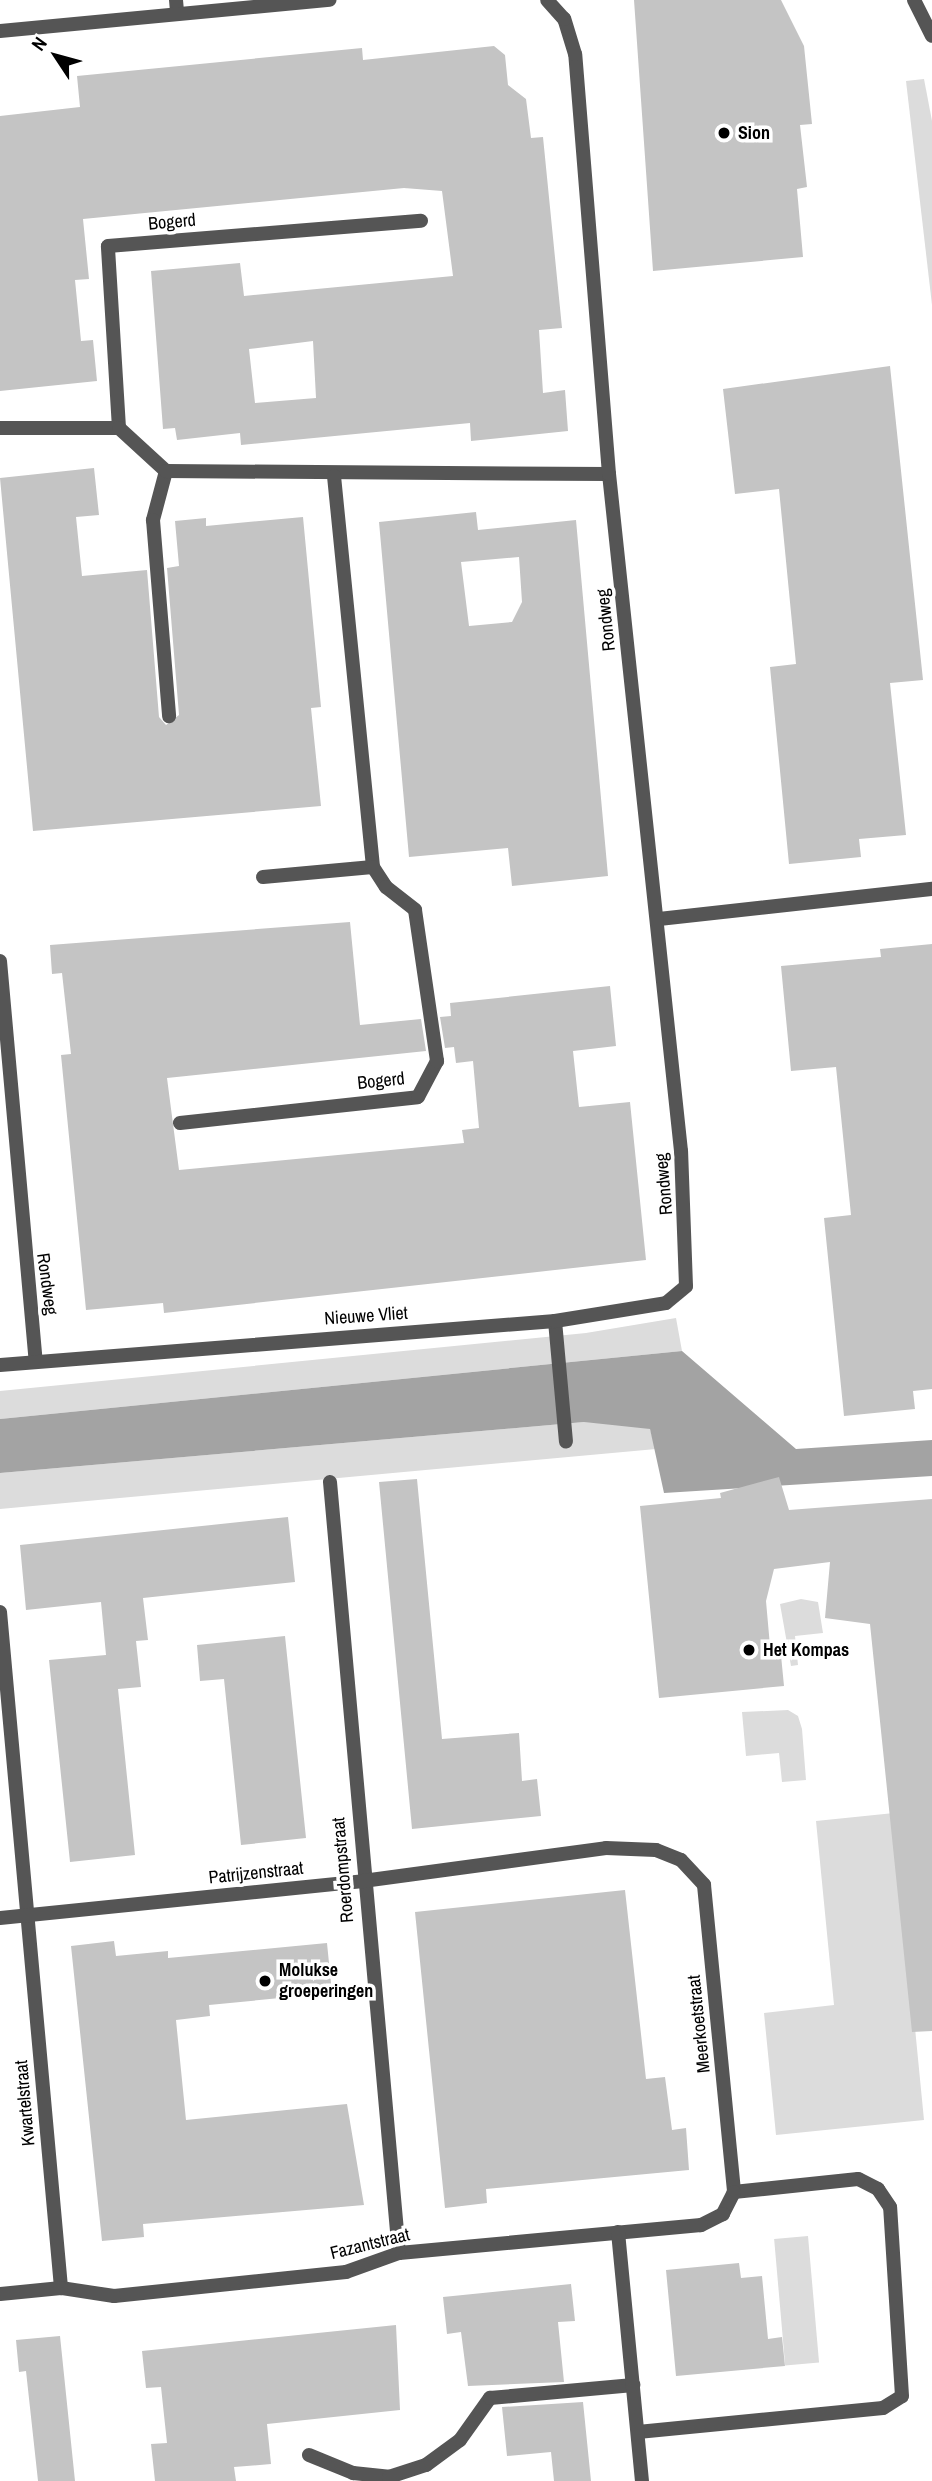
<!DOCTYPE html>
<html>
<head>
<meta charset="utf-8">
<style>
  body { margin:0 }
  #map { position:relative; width:932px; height:2481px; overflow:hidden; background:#fff; font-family:"Archivo Narrow",sans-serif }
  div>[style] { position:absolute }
  .green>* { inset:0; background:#dcdcdc; transform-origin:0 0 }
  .water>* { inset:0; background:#a3a3a3 }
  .building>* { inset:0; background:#c4c4c4 }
  .service>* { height:14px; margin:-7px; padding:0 7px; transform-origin:7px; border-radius:7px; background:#555 }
  .minor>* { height:14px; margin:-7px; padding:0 7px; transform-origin:7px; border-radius:7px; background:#555 }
  .tertiary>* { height:14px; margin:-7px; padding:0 7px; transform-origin:7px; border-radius:7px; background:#555 }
  .dots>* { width:19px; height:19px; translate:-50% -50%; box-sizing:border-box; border:4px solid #fff; border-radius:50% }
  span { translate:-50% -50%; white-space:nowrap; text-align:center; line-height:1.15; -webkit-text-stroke:7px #fff; paint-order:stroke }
  .poi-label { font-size:18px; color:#000; font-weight:700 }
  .left { translate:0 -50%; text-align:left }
  .street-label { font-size:18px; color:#000 }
  .north { position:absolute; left:21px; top:21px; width:70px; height:70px; -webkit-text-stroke:5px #fff; paint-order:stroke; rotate:306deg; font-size:19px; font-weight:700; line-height:28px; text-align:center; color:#000 }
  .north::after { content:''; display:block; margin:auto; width:24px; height:32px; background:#000; clip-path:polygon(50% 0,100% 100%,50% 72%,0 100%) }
</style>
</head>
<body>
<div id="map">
  <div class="green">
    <i style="clip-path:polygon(924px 79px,932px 121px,932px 305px,906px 81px)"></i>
    <i style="clip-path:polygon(676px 1318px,682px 1351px,0 1419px,0 1391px,586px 1333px)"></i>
    <i style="clip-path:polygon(584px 1422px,635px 1423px,650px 1429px,656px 1449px,0 1509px,0 1473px)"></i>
    <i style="clip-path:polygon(801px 1599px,818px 1602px,823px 1633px,795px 1636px,798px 1665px,791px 1666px,780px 1604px)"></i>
    <i style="clip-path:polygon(788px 1710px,798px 1716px,802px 1729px,806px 1780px,782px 1782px,779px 1753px,746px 1756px,742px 1712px)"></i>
    <i style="clip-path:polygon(894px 1813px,924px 2120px,776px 2135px,764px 2013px,834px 2005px,816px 1821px)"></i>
    <i style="left:808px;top:2236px;width:127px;height:34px;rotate:85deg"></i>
  </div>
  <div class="water">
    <i style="clip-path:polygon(682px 1351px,796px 1449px,932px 1440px,932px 1476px,664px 1493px,650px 1429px,584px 1422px,0 1473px,0 1419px)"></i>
  </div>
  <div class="building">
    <i style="clip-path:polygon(634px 0,781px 0,804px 46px,812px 124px,800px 125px,807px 187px,797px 189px,803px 257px,653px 271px)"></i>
    <i style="clip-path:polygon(evenodd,494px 46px,505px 55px,508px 85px,526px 99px,531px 138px,543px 137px,562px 328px,539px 330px,543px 393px,565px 390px,568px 431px,471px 441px,470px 423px,241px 445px,240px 433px,177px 440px,175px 428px,163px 429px,151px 271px,240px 263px,244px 296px,453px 276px,442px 191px,404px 188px,83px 219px,89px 279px,75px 280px,81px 341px,93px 340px,97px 381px,0 391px,0 116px,80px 107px,77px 76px,362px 48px,363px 60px,494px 46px,313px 341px,316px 398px,255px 403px,249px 349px,313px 341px)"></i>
    <i style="clip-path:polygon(890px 366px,923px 680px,890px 683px,906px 835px,859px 839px,861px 857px,789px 864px,770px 667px,796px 664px,779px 489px,735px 494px,723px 389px)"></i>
    <i style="clip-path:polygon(94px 468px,99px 515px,76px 517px,82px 576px,147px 570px,159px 717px,166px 725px,179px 715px,167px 568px,179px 566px,175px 521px,206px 518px,206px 526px,303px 517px,321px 707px,311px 708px,321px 806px,33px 831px,0 478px)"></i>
    <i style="clip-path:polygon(evenodd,476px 512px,478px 530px,576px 520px,608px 876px,512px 886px,508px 848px,409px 857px,379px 522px,476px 512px,519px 557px,522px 602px,512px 622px,469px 626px,461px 562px,519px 557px)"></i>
    <i style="clip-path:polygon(350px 922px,360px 1025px,421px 1019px,426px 1051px,167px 1078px,179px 1170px,464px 1143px,462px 1130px,479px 1128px,473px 1061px,456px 1063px,454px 1047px,445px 1048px,440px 1017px,451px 1016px,450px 1003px,610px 986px,616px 1046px,573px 1051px,579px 1107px,630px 1102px,646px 1260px,164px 1313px,163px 1303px,86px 1310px,61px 1055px,71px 1054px,62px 973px,52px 974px,50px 945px)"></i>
    <i style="clip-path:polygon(932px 944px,932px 1389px,913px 1391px,915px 1409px,844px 1416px,824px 1218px,851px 1215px,836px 1067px,791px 1071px,781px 966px,881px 957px,880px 949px)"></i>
    <i style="clip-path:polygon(779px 1477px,789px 1510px,932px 1499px,932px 2031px,912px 2032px,870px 1624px,825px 1618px,830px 1562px,774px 1569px,766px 1601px,770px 1646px,780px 1645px,784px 1686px,659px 1698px,640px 1506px,721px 1498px,720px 1493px)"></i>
    <i style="clip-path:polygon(417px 1479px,442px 1739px,519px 1733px,522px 1781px,537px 1779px,541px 1816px,412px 1829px,379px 1482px)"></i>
    <i style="clip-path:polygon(288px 1517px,295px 1582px,143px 1598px,148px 1640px,136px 1641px,141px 1687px,118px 1689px,135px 1855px,70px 1862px,49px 1660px,106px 1655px,101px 1602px,26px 1610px,20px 1545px)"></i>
    <i style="clip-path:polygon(285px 1636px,306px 1838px,241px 1845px,224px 1679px,200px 1681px,197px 1645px)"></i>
    <i style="clip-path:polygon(625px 1890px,646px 2079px,665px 2077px,672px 2130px,686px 2128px,689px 2170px,486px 2189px,487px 2203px,445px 2208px,415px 1912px)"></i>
    <i style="clip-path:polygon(114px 1941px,116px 1956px,168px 1951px,168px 1958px,327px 1943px,332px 1993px,209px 2005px,210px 2016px,176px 2020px,186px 2120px,347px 2104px,364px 2205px,143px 2224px,144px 2237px,102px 2241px,71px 1946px)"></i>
    <i style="clip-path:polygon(739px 2263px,741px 2278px,762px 2276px,768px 2339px,782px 2337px,785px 2366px,676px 2376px,666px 2270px)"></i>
    <i style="clip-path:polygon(571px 2284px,575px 2321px,558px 2322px,564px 2382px,468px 2386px,461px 2332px,447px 2334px,443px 2297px)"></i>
    <i style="clip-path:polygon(396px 2325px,400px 2410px,267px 2424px,271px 2464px,234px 2467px,236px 2481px,155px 2481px,151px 2444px,167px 2443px,161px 2387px,146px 2388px,142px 2351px)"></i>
    <i style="clip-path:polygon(60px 2336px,75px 2481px,38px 2481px,26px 2371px,19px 2372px,16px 2340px)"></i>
    <i style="clip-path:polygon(583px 2402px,591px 2481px,554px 2481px,551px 2452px,507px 2456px,502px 2407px)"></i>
  </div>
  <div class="service">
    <i style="left:176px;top:0;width:11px;rotate:85deg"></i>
    <i style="left:119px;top:428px;width:182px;rotate:-93.5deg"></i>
    <i style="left:108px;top:246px;width:314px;rotate:-4.6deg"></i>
    <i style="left:166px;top:471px;width:51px;rotate:104.9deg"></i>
    <i style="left:153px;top:520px;width:197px;rotate:85.3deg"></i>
    <i style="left:263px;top:877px;width:110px;rotate:-5.2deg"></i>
    <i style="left:180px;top:1123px;width:239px;rotate:-6.2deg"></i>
    <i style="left:418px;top:1097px;width:41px;rotate:-62.2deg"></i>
    <i style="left:555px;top:1321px;width:121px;rotate:84.8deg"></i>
    <i style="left:638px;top:2432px;width:246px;rotate:-5.6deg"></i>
    <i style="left:883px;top:2408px;width:22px;rotate:-32deg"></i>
    <i style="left:902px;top:2396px;width:189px;rotate:-93.6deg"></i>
    <i style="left:890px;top:2207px;width:22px;rotate:-124deg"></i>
    <i style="left:878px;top:2189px;width:22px;rotate:-153deg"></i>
    <i style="left:858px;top:2179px;width:125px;rotate:174deg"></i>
    <i style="left:309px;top:2455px;width:48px;rotate:22.2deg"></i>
    <i style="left:353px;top:2473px;width:36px;rotate:6deg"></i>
    <i style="left:389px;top:2477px;width:39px;rotate:-18deg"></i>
    <i style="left:426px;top:2465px;width:42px;rotate:-36.3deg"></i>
    <i style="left:460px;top:2440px;width:52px;rotate:-54.5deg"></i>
    <i style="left:490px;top:2398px;width:144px;rotate:-5.2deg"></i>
  </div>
  <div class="minor">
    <i style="left:0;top:31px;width:331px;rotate:-5.4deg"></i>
    <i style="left:0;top:428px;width:119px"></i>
    <i style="left:119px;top:428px;width:64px;rotate:42.5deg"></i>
    <i style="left:166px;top:471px;width:443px;rotate:0.4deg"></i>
    <i style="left:334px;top:476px;width:393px;rotate:84.3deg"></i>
    <i style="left:373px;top:867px;width:24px;rotate:57deg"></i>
    <i style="left:386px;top:887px;width:37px;rotate:38deg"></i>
    <i style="left:415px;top:910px;width:153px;rotate:81.7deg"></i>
    <i style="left:659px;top:919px;width:275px;rotate:-6.3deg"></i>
    <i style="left:0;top:961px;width:402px;rotate:84.9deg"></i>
    <i style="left:0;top:1365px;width:557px;rotate:-4.53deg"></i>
    <i style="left:555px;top:1321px;width:112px;rotate:-9.2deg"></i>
    <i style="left:666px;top:1303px;width:26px;rotate:-40deg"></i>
    <i style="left:686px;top:1286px;width:135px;rotate:-92.1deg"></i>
    <i style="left:681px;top:1151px;width:681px;rotate:-96.07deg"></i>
    <i style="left:609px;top:474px;width:421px;rotate:-94.6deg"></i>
    <i style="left:575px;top:54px;width:37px;rotate:-107deg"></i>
    <i style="left:564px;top:19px;width:25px;rotate:-132deg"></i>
    <i style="left:330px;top:1482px;width:774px;rotate:84.89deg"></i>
    <i style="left:0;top:1612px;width:679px;rotate:84.84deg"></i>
    <i style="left:0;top:1918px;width:365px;rotate:-5.8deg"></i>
    <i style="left:363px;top:1881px;width:245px;rotate:-7.7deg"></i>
    <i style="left:606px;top:1848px;width:50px;rotate:2.3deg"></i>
    <i style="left:656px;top:1850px;width:27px;rotate:22deg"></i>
    <i style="left:681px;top:1860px;width:34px;rotate:47deg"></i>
    <i style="left:704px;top:1885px;width:308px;rotate:84.4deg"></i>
    <i style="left:734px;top:2192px;width:25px;rotate:117deg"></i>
    <i style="left:723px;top:2214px;width:25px;rotate:153deg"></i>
    <i style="left:701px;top:2225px;width:303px;rotate:174.7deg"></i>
    <i style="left:399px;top:2253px;width:56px;rotate:160.3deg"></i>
    <i style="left:346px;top:2272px;width:233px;rotate:174.1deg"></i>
    <i style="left:114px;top:2296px;width:54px;rotate:-171.4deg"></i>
    <i style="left:61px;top:2288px;width:61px;rotate:174.4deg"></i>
    <i style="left:618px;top:2232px;width:250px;rotate:84.5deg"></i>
  </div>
  <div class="tertiary">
    <i style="left:914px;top:0;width:40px;rotate:63.4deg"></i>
  </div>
  <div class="dots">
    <i style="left:724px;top:133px;background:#000"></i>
    <i style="left:749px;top:1650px;background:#000"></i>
    <i style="left:265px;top:1981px;background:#000"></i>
  </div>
  <div class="poi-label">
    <span class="left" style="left:738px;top:133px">Sion</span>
    <span class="left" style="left:763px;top:1650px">Het Kompas</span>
    <span class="left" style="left:279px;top:1981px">Molukse<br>groeperingen</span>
  </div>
  <div class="street-label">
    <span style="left:172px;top:222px;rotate:-5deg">Bogerd</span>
    <span style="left:606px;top:620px;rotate:-96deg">Rondweg</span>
    <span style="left:381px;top:1081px;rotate:-6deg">Bogerd</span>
    <span style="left:664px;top:1184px;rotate:-95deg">Rondweg</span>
    <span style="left:47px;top:1284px;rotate:82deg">Rondweg</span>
    <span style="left:366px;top:1316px;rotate:-4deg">Nieuwe Vliet</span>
    <span style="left:343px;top:1870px;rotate:-95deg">Roerdompstraat</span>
    <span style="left:256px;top:1873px;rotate:-6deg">Patrijzenstraat</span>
    <span style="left:699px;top:2024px;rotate:-96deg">Meerkoetstraat</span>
    <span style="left:25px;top:2103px;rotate:-95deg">Kwartelstraat</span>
    <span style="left:370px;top:2244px;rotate:-14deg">Fazantstraat</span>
  </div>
  <div class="north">N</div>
</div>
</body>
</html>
